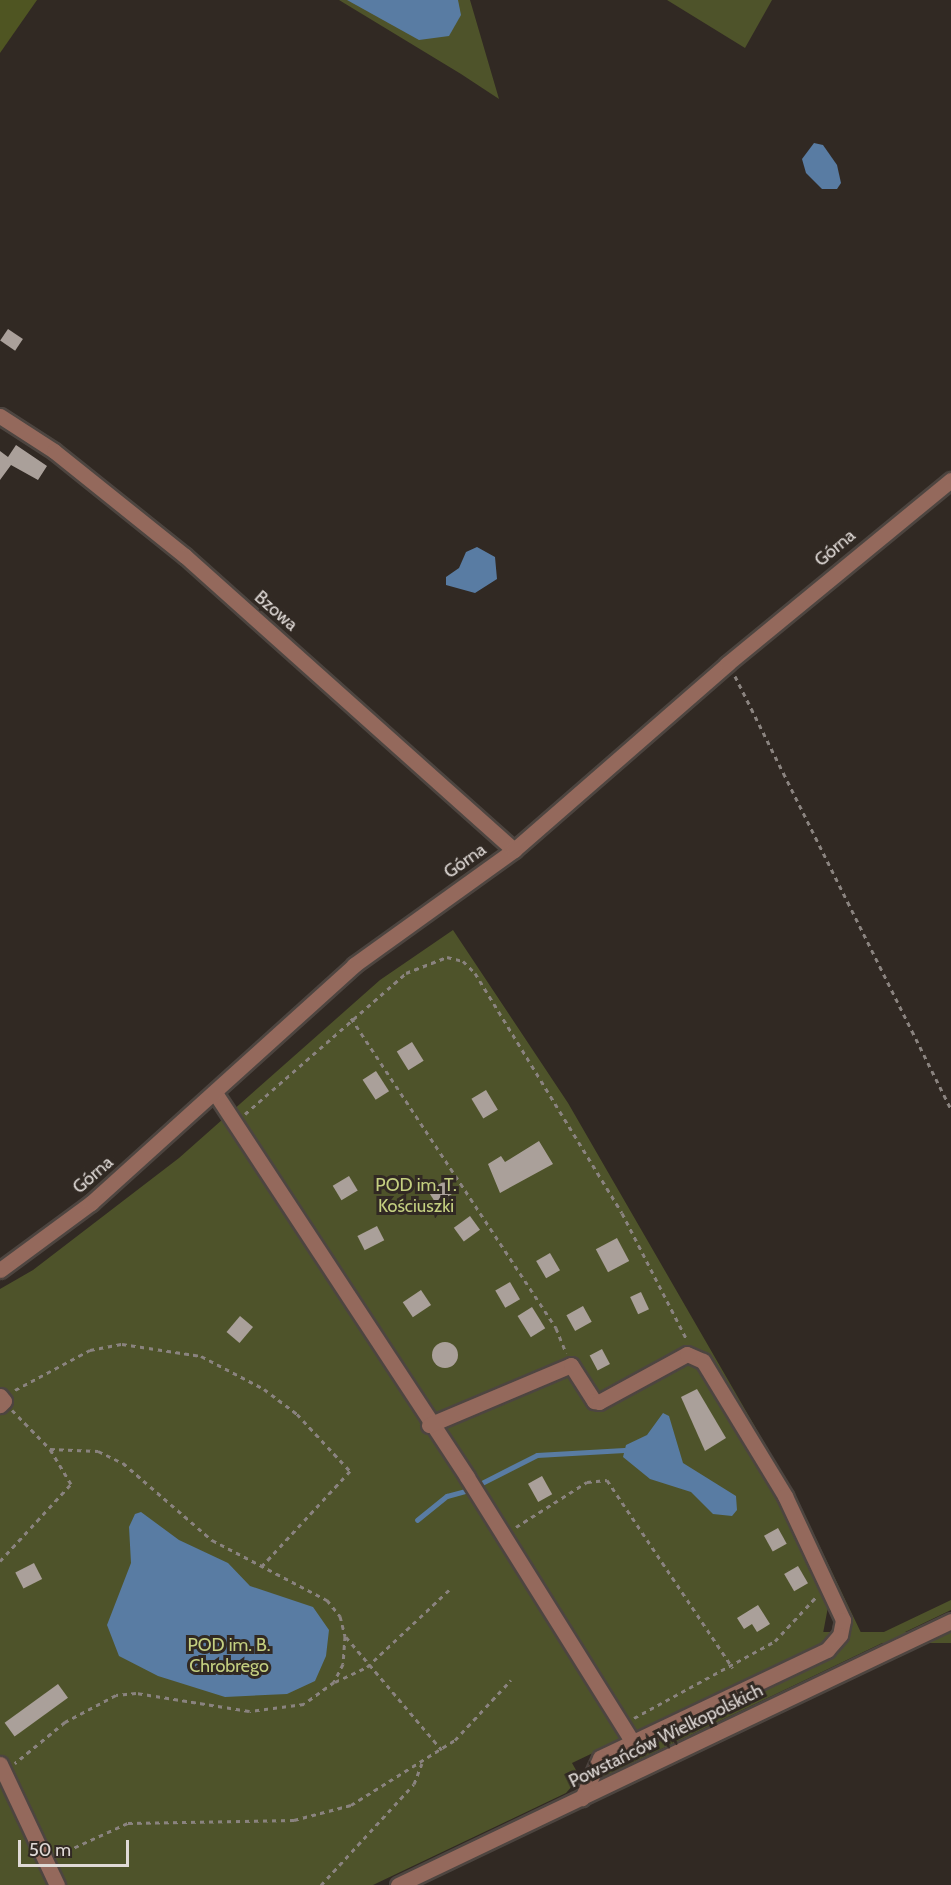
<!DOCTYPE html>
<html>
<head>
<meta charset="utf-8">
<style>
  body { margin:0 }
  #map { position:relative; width:951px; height:1885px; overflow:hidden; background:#312923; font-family:Cabin,sans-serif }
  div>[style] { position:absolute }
  .green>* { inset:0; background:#4e532a; transform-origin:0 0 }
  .forest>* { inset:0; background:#4f5522 }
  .water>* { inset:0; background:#597ca3 }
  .stream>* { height:4.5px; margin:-2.25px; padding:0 2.25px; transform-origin:2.25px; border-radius:2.25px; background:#597ca3 }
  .building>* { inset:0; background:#aaa09a; transform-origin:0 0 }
  .round { border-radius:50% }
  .path>* { height:3px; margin-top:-1.5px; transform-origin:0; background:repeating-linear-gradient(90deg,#8a837f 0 4.5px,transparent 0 9px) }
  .roads { filter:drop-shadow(2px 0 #4d4540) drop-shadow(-2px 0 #4d4540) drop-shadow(0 2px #4d4540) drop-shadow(0 -2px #4d4540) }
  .minor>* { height:15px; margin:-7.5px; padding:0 7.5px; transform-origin:7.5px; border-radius:7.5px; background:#94695c }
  span { translate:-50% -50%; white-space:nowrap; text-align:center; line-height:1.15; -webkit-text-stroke:6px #312923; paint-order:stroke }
  .street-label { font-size:18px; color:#e0dad7 }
  .park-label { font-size:18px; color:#c4cf80 }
  .scale { position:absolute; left:18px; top:1840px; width:111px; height:27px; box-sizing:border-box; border:3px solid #e0dad7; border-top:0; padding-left:8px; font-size:18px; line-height:21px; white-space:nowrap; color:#e0dad7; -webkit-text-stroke:4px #312923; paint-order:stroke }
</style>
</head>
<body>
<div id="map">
  <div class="green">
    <i style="clip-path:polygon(339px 0,470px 0,499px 99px,461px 74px)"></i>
    <i style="clip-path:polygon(667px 0,772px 0,745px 48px)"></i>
    <i style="clip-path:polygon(453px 930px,568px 1103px,798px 1501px,865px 1641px,951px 1600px,951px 1610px,597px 1780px,604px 1764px,832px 1655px,849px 1630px,849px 1623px,835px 1603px,828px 1607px,821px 1644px,572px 1763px,580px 1777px,566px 1793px,373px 1885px,0 1885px,0 1289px,33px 1270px,179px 1158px,380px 980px)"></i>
    <i style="left:951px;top:1632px;width:11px;height:591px;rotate:90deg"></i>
  </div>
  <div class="forest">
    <i style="clip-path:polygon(0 0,37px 0,0 53px)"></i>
  </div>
  <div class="water">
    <i style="clip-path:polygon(347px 0,458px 0,461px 15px,449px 36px,419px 40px)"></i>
    <i style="clip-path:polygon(814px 143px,823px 145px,837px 165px,841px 183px,837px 189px,822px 189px,806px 173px,802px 159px)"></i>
    <i style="clip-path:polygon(477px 547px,495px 557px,497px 579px,475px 593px,446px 585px,446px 577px,459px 568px,466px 552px)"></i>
    <i style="clip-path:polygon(663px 1413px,669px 1416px,683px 1463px,736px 1496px,737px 1510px,732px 1516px,713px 1514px,691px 1492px,650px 1479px,623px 1457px,626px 1445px,647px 1435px)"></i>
    <i style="clip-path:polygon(141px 1512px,179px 1540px,228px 1563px,250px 1586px,313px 1607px,329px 1630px,326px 1656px,315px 1681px,287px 1694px,225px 1697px,158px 1676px,119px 1656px,107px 1625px,131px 1563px,129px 1527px,135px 1514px)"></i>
  </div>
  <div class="stream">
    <i style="left:476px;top:1486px;width:68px;rotate:-26.9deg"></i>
    <i style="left:537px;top:1455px;width:87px;rotate:-3.3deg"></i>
    <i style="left:417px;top:1520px;width:38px;rotate:-39deg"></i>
    <i style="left:447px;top:1496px;width:20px;rotate:-15deg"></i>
  </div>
  <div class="building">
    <i style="left:8px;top:329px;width:18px;height:14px;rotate:34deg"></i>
    <i style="clip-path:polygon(16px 445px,47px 466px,38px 480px,11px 465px,0 480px,0 451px,8px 457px)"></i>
    <i style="left:412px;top:1042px;width:22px;height:18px;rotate:58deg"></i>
    <i style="left:376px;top:1071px;width:24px;height:16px;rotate:57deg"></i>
    <i style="left:486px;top:1090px;width:23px;height:17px;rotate:59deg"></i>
    <i style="clip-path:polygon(539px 1141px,553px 1164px,500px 1193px,488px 1164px,501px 1156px,505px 1162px)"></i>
    <i style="left:349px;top:1176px;width:17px;height:19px;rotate:59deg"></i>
    <i style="left:446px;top:1180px;width:15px;height:21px;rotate:58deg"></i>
    <i style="left:470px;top:1216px;width:17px;height:20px;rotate:54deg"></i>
    <i style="left:377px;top:1226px;width:16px;height:22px;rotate:63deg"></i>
    <i style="left:617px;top:1238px;width:26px;height:24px;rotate:62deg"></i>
    <i style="left:550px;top:1253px;width:20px;height:16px;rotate:60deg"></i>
    <i style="left:510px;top:1282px;width:20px;height:17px;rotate:60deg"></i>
    <i style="left:421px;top:1290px;width:18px;height:22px;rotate:56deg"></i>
    <i style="left:641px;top:1292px;width:19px;height:12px;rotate:65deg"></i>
    <i style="left:583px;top:1306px;width:18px;height:19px;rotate:61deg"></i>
    <i style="left:532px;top:1307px;width:25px;height:17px;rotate:58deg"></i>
    <i style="left:240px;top:1316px;width:17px;height:21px;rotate:40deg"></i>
    <i class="round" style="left:432px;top:1342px;width:26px;height:26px"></i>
    <i style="left:602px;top:1349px;width:17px;height:14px;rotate:62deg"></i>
    <i style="clip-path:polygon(697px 1389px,726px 1438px,705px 1451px,681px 1397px)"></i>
    <i style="left:542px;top:1476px;width:21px;height:16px;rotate:61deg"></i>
    <i style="left:778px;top:1528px;width:18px;height:16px;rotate:61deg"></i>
    <i style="left:34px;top:1563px;width:18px;height:21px;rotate:63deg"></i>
    <i style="left:798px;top:1566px;width:20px;height:16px;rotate:60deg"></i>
    <i style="clip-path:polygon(758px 1605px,770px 1624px,757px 1632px,752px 1624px,744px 1629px,737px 1618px)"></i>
    <i style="left:58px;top:1684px;width:17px;height:66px;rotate:54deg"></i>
  </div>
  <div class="path">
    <i style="left:735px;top:676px;width:484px;rotate:63.5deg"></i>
    <i style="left:351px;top:1018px;width:372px;rotate:56.5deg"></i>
    <i style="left:556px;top:1328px;width:27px;rotate:68deg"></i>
    <i style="left:245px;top:1114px;width:214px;rotate:-41.2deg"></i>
    <i style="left:406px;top:973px;width:44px;rotate:-21.3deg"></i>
    <i style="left:447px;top:957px;width:16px;rotate:14deg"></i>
    <i style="left:463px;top:961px;width:17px;rotate:45deg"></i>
    <i style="left:475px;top:973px;width:281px;rotate:58.5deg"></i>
    <i style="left:622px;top:1213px;width:143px;rotate:62.9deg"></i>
    <i style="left:15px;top:1390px;width:85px;rotate:-28.1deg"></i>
    <i style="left:90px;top:1350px;width:33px;rotate:-11deg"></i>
    <i style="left:122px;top:1344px;width:80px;rotate:8.6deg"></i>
    <i style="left:201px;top:1356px;width:71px;rotate:27.6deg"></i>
    <i style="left:264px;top:1389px;width:41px;rotate:37.1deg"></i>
    <i style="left:297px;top:1414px;width:78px;rotate:47.1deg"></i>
    <i style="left:350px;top:1471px;width:131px;rotate:132.8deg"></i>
    <i style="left:12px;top:1410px;width:54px;rotate:45.7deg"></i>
    <i style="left:50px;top:1449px;width:48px;rotate:2.4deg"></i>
    <i style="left:98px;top:1451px;width:28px;rotate:26deg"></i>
    <i style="left:123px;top:1463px;width:118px;rotate:40.9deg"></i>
    <i style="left:212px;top:1540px;width:130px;rotate:27.6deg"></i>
    <i style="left:327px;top:1600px;width:21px;rotate:51deg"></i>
    <i style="left:340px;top:1616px;width:21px;rotate:76deg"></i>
    <i style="left:345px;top:1636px;width:28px;rotate:94deg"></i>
    <i style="left:343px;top:1664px;width:20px;rotate:117deg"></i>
    <i style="left:334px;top:1682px;width:37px;rotate:144deg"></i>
    <i style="left:304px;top:1704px;width:55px;rotate:172.7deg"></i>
    <i style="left:249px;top:1711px;width:114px;rotate:-170.9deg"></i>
    <i style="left:136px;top:1693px;width:20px;rotate:174deg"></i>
    <i style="left:116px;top:1695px;width:58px;rotate:152.1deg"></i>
    <i style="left:65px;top:1722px;width:65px;rotate:140.6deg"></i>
    <i style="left:516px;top:1527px;width:84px;rotate:-32.4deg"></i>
    <i style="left:587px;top:1482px;width:20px;rotate:-6deg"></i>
    <i style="left:607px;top:1480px;width:226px;rotate:56.2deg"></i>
    <i style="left:0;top:1561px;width:105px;rotate:-47.3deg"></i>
    <i style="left:71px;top:1484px;width:41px;rotate:-121deg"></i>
    <i style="left:346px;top:1637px;width:148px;rotate:49.7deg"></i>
    <i style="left:335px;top:1682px;width:35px;rotate:-25deg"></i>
    <i style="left:367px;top:1667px;width:115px;rotate:-43.2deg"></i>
    <i style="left:634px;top:1718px;width:161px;rotate:-28.6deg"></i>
    <i style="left:775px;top:1641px;width:60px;rotate:-47deg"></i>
    <i style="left:58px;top:1855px;width:77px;rotate:-24.6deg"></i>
    <i style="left:128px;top:1823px;width:166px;rotate:-1deg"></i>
    <i style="left:294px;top:1820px;width:59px;rotate:-14.7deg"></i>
    <i style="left:351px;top:1805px;width:123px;rotate:-32deg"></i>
    <i style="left:455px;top:1740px;width:82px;rotate:-47deg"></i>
    <i style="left:321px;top:1885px;width:137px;rotate:-47.4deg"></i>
    <i style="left:414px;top:1784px;width:22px;rotate:-69deg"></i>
  </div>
  <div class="roads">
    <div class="minor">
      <i style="left:0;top:416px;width:64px;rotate:32.9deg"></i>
      <i style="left:54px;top:451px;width:168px;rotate:38.7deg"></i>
      <i style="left:185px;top:556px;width:441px;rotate:41.8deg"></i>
      <i style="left:215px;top:1093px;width:459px;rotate:56.7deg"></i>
      <i style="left:467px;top:1477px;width:314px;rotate:58deg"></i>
      <i style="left:0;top:1270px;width:113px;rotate:-36.4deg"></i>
      <i style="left:91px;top:1203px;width:355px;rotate:-42.1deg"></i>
      <i style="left:354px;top:965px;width:197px;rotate:-35.7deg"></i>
      <i style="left:514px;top:850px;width:283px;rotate:-41.1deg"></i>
      <i style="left:727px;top:664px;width:290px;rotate:-39.4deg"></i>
      <i style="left:0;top:1396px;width:6px;rotate:51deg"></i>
      <i style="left:4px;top:1401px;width:6px;rotate:135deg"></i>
      <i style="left:429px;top:1425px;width:154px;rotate:-22.9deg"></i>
      <i style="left:571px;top:1365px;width:43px;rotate:57.4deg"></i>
      <i style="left:594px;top:1401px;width:5px;rotate:11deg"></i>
      <i style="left:599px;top:1402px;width:100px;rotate:-28.6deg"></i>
      <i style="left:687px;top:1354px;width:17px;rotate:24deg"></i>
      <i style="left:703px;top:1361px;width:158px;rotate:58.7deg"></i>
      <i style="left:785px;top:1496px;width:137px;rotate:64.9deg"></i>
      <i style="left:843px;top:1620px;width:15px;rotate:101deg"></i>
      <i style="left:840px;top:1635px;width:20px;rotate:131deg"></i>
      <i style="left:827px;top:1650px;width:251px;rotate:154.6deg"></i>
      <i style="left:600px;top:1758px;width:44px;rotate:114.2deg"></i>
      <i style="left:0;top:1764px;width:134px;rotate:64.8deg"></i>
      <i style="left:398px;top:1885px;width:613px;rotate:-25.52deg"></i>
    </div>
  </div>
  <div class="street-label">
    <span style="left:835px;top:548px;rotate:-40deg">Górna</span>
    <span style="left:276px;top:611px;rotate:41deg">Bzowa</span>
    <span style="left:465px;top:861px;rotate:-35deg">Górna</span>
    <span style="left:93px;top:1175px;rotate:-41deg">Górna</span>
    <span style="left:666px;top:1736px;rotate:-26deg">Powstańców Wielkopolskich</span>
  </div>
  <div class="park-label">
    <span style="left:416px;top:1196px">POD im. T.<br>Kościuszki</span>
    <span style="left:229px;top:1656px">POD im. B.<br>Chrobrego</span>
  </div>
  <div class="scale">50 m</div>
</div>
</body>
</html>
